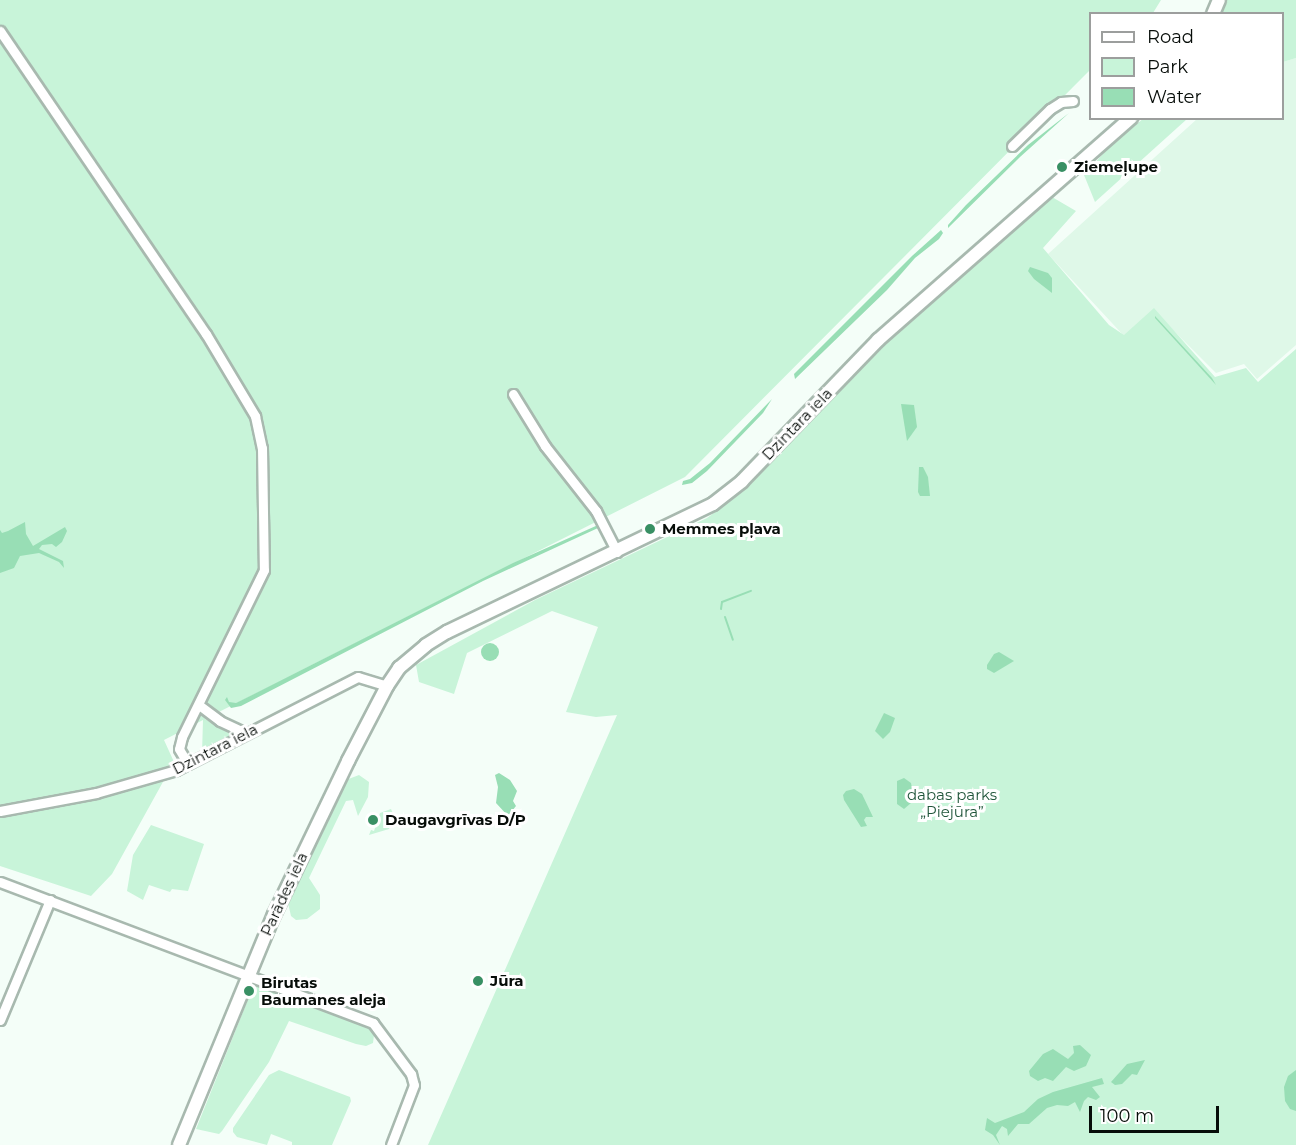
<!DOCTYPE html>
<html>
<head>
<meta charset="utf-8">
<style>
  body { margin:0 }
  #map { position:relative; width:1296px; height:1145px; overflow:hidden; background:#f4fef8; font-family:Montserrat,sans-serif }
  div>[style] { position:absolute }
  .built>* { inset:0; background:#dff8e8 }
  .green>* { inset:0; background:#c8f4d9 }
  .water>* { inset:0; background:#98deb5 }
  .round { border-radius:50% }
  .stream>* { height:2px; margin:-1px; padding:0 1px; transform-origin:1px; border-radius:1px; background:#98deb5 }
  .roads { filter:drop-shadow(2px 0 #a8b9af) drop-shadow(-2px 0 #a8b9af) drop-shadow(0 2px #a8b9af) drop-shadow(0 -2px #a8b9af) }
  .street>* { height:9px; margin:-4.5px; padding:0 4.5px; transform-origin:4.5px; border-radius:4.5px; background:#fff }
  .secondary>* { height:12px; margin:-6px; padding:0 6px; transform-origin:6px; border-radius:6px; background:#fff }
  .dots>* { width:16px; height:16px; translate:-50% -50%; box-sizing:border-box; border:3px solid #fff; border-radius:50% }
  span { translate:-50% -50%; white-space:nowrap; text-align:center; line-height:1.15; -webkit-text-stroke:6px #fff; paint-order:stroke }
  .poi-label { font-size:15px; color:#070d09; font-weight:700 }
  .left { translate:0 -50%; text-align:left }
  .street-label { font-size:15px; color:#070d09 }
  .park-label { font-size:15px; color:#20553a }
  .legend { position:absolute; left:1089px; top:12px; width:195px; height:108px; box-sizing:border-box; background:#fff; border:2px solid #9c9e9d; margin:0; padding:8px 10px; list-style:none; font-size:18px; color:#070d09 }
  .legend li { display:flex; align-items:center; gap:12px; height:30px }
  .legend b { width:30px; border:2px solid #9c9e9d }
  .scale { position:absolute; left:1089px; top:1106px; width:130px; height:27px; box-sizing:border-box; border:3px solid #070d09; border-top:0; padding-left:8px; font-size:18px; line-height:21px; white-space:nowrap; color:#070d09; -webkit-text-stroke:4px #fff; paint-order:stroke }
</style>
</head>
<body>
<div id="map">
  <div class="built">
    <i style="clip-path:polygon(1296px 58px,1296px 345px,1257px 379px,1244px 364px,1216px 373px,1154px 311px,1124px 336px,1048px 254px,1197px 119px,1282px 118px,1283px 62px)"></i>
  </div>
  <div class="green">
    <i style="clip-path:polygon(0 0,1161px 0,1153px 13px,1090px 14px,1090px 70px,685px 477px,205px 719px,234px 736px,202px 753px,203px 720px,164px 740px,174px 762px,112px 874px,91px 896px,0 866px)"></i>
    <i style="clip-path:polygon(1225px 0,1296px 0,1296px 58px,1283px 62px,1282px 14px,1219px 14px)"></i>
    <i style="clip-path:polygon(1144px 118px,1187px 119px,1095px 202px,1084px 175px,1109px 147px)"></i>
    <i style="clip-path:polygon(1052px 197px,1076px 211px,1043px 248px,1109px 325px,1124px 335px,1154px 308px,1215px 377px,1246px 368px,1258px 382px,1296px 349px,1296px 1145px,428px 1145px,617px 715px,596px 717px,566px 712px,598px 627px,552px 611px,467px 653px,454px 694px,419px 682px,416px 665px,535px 600px,707px 518px,742px 492px,884px 344px)"></i>
    <i style="clip-path:polygon(359px 775px,369px 782px,368px 797px,358px 816px,353px 800px,346px 801px,309px 878px,320px 895px,320px 909px,307px 919px,296px 920px,291px 916px,288px 903px,346px 780px)"></i>
    <i style="clip-path:polygon(391px 809px,394px 816px,389px 829px,369px 835px,371px 830px,374px 831px,380px 813px)"></i>
    <i style="clip-path:polygon(151px 825px,204px 844px,188px 891px,172px 889px,170px 892px,149px 885px,143px 900px,127px 891px,133px 855px)"></i>
    <i style="clip-path:polygon(255px 982px,370px 1028px,374px 1035px,373px 1043px,366px 1046px,356px 1044px,289px 1021px,269px 1062px,222px 1131px,219px 1134px,196px 1129px)"></i>
    <i style="clip-path:polygon(279px 1070px,350px 1097px,351px 1101px,332px 1145px,292px 1145px,292px 1142px,271px 1134px,267px 1145px,237px 1137px,233px 1132px,233px 1128px,269px 1075px)"></i>
  </div>
  <div class="water">
    <i style="clip-path:polygon(1069px 113px,1020px 157px,948px 228px,948px 225px,966px 205px,1028px 145px)"></i>
    <i style="clip-path:polygon(941px 230px,943px 233px,939px 239px,915px 258px,887px 290px,795px 379px,794px 374px,912px 256px)"></i>
    <i style="clip-path:polygon(1030px 267px,1048px 273px,1052px 278px,1052px 293px,1034px 279px,1028px 271px)"></i>
    <i style="clip-path:polygon(1155px 316px,1212px 378px,1216px 385px,1155px 318px)"></i>
    <i style="clip-path:polygon(772px 399px,763px 413px,707px 471px,692px 483px,682px 485px,683px 481px,690px 479px,710px 463px)"></i>
    <i style="clip-path:polygon(901px 404px,914px 405px,917px 427px,907px 441px)"></i>
    <i style="clip-path:polygon(919px 467px,923px 467px,928px 477px,930px 496px,920px 496px,918px 492px)"></i>
    <i style="clip-path:polygon(25px 522px,26px 534px,33px 546px,65px 527px,67px 531px,62px 542px,56px 547px,52px 544px,42px 545px,39px 549px,63px 561px,64px 568px,59px 562px,39px 553px,20px 556px,14px 568px,0 573px,0 530px,2px 533px,8px 531px)"></i>
    <i style="clip-path:polygon(598px 525px,598px 528px,483px 581px,241px 706px,231px 708px,225px 700px,227px 697px,229px 702px,236px 703px,513px 563px)"></i>
    <i class="round" style="left:481px;top:643px;width:18px;height:18px"></i>
    <i style="clip-path:polygon(999px 652px,1014px 661px,994px 673px,987px 669px,987px 665px,994px 654px)"></i>
    <i style="clip-path:polygon(884px 713px,895px 718px,890px 732px,883px 739px,875px 731px)"></i>
    <i style="clip-path:polygon(499px 773px,510px 780px,517px 791px,513px 801px,516px 806px,508px 816px,496px 803px,498px 787px,495px 775px)"></i>
    <i style="clip-path:polygon(904px 778px,911px 783px,912px 788px,911px 803px,904px 809px,897px 804px,897px 781px)"></i>
    <i style="clip-path:polygon(854px 789px,862px 794px,873px 817px,866px 817px,864px 820px,867px 826px,861px 827px,844px 800px,843px 795px,846px 791px)"></i>
    <i style="clip-path:polygon(1080px 1045px,1091px 1055px,1086px 1066px,1074px 1071px,1066px 1067px,1053px 1081px,1045px 1078px,1038px 1081px,1030px 1076px,1029px 1071px,1043px 1054px,1053px 1049px,1068px 1059px,1074px 1053px,1073px 1046px)"></i>
    <i style="clip-path:polygon(1145px 1060px,1137px 1075px,1132px 1074px,1122px 1084px,1115px 1085px,1111px 1082px,1127px 1064px)"></i>
    <i style="clip-path:polygon(1296px 1070px,1296px 1111px,1290px 1109px,1285px 1101px,1284px 1087px,1288px 1076px)"></i>
    <i style="clip-path:polygon(1102px 1078px,1104px 1084px,1092px 1087px,1100px 1097px,1096px 1100px,1088px 1097px,1084px 1101px,1080px 1112px,1075px 1102px,1068px 1106px,1057px 1105px,1047px 1108px,1029px 1124px,1018px 1124px,1008px 1136px,1007px 1129px,1002px 1126px,996px 1135px,1000px 1145px,993px 1135px,985px 1130px,987px 1118px,995px 1123px,1024px 1112px,1038px 1099px,1053px 1092px)"></i>
  </div>
  <div class="stream">
    <i style="left:721px;top:609px;width:7px;rotate:-82deg"></i>
    <i style="left:722px;top:602px;width:31px;rotate:-21deg"></i>
    <i style="left:725px;top:617px;width:24px;rotate:71deg"></i>
  </div>
  <div class="roads">
    <div class="street">
      <i style="left:0;top:31px;width:366px;rotate:55.8deg"></i>
      <i style="left:206px;top:334px;width:96px;rotate:59.1deg"></i>
      <i style="left:255px;top:416px;width:33px;rotate:78deg"></i>
      <i style="left:262px;top:448px;width:122px;rotate:89.1deg"></i>
      <i style="left:264px;top:570px;width:186px;rotate:116.2deg"></i>
      <i style="left:182px;top:737px;width:12px;rotate:104deg"></i>
      <i style="left:179px;top:749px;width:17px;rotate:59deg"></i>
      <i style="left:1012px;top:146px;width:53px;rotate:-44.2deg"></i>
      <i style="left:1050px;top:109px;width:13px;rotate:-32deg"></i>
      <i style="left:1061px;top:102px;width:12px;rotate:-5deg"></i>
      <i style="left:513px;top:394px;width:61px;rotate:58.4deg"></i>
      <i style="left:545px;top:446px;width:83px;rotate:51.9deg"></i>
      <i style="left:596px;top:511px;width:46px;rotate:62.9deg"></i>
      <i style="left:199px;top:705px;width:26px;rotate:37deg"></i>
      <i style="left:220px;top:721px;width:29px;rotate:25deg"></i>
      <i style="left:0;top:811px;width:98px;rotate:-10.6deg"></i>
      <i style="left:96px;top:793px;width:83px;rotate:-16deg"></i>
      <i style="left:176px;top:770px;width:204px;rotate:-27.1deg"></i>
      <i style="left:358px;top:677px;width:30px;rotate:17deg"></i>
      <i style="left:0;top:882px;width:399px;rotate:20.7deg"></i>
      <i style="left:373px;top:1023px;width:64px;rotate:53.3deg"></i>
      <i style="left:411px;top:1074px;width:11px;rotate:75deg"></i>
      <i style="left:414px;top:1085px;width:64px;rotate:111deg"></i>
      <i style="left:0;top:1020px;width:130px;rotate:-67.4deg"></i>
    </div>
    <div class="secondary">
      <i style="left:1213px;top:14px;width:15px;rotate:-67deg"></i>
      <i style="left:179px;top:1145px;width:249px;rotate:-67.6deg"></i>
      <i style="left:274px;top:915px;width:171px;rotate:-64.3deg"></i>
      <i style="left:348px;top:761px;width:85px;rotate:-62.5deg"></i>
      <i style="left:387px;top:686px;width:22px;rotate:-56deg"></i>
      <i style="left:399px;top:668px;width:35px;rotate:-40deg"></i>
      <i style="left:426px;top:645px;width:25px;rotate:-32deg"></i>
      <i style="left:447px;top:632px;width:295px;rotate:-25.7deg"></i>
      <i style="left:713px;top:504px;width:37px;rotate:-38deg"></i>
      <i style="left:742px;top:481px;width:196px;rotate:-46deg"></i>
      <i style="left:878px;top:340px;width:337px;rotate:-41.3deg"></i>
    </div>
  </div>
  <div class="dots">
    <i style="left:1062px;top:167px;background:#399064"></i>
    <i style="left:650px;top:529px;background:#399064"></i>
    <i style="left:373px;top:820px;background:#399064"></i>
    <i style="left:478px;top:981px;background:#399064"></i>
    <i style="left:249px;top:991px;background:#399064"></i>
  </div>
  <div class="poi-label">
    <span class="left" style="left:1074px;top:167px">Ziemeļupe</span>
    <span class="left" style="left:662px;top:529px">Memmes pļava</span>
    <span class="left" style="left:385px;top:820px">Daugavgrīvas D/P</span>
    <span class="left" style="left:490px;top:981px">Jūra</span>
    <span class="left" style="left:261px;top:991px">Birutas<br>Baumanes aleja</span>
  </div>
  <div class="street-label">
    <span style="left:797px;top:424px;rotate:-46deg">Dzintara iela</span>
    <span style="left:215px;top:749px;rotate:-27deg">Dzintara iela</span>
    <span style="left:284px;top:894px;rotate:-65deg">Parādes iela</span>
  </div>
  <div class="park-label">
    <span style="left:952px;top:803px">dabas parks<br>„Piejūra”</span>
  </div>
  <ul class="legend">
  <li><b style="height:8px;background:#fff"></b>Road</li>
  <li><b style="height:16px;background:#c8f4d9"></b>Park</li>
  <li><b style="height:16px;background:#98deb5"></b>Water</li>
  </ul>
  <div class="scale">100 m</div>
</div>
</body>
</html>
